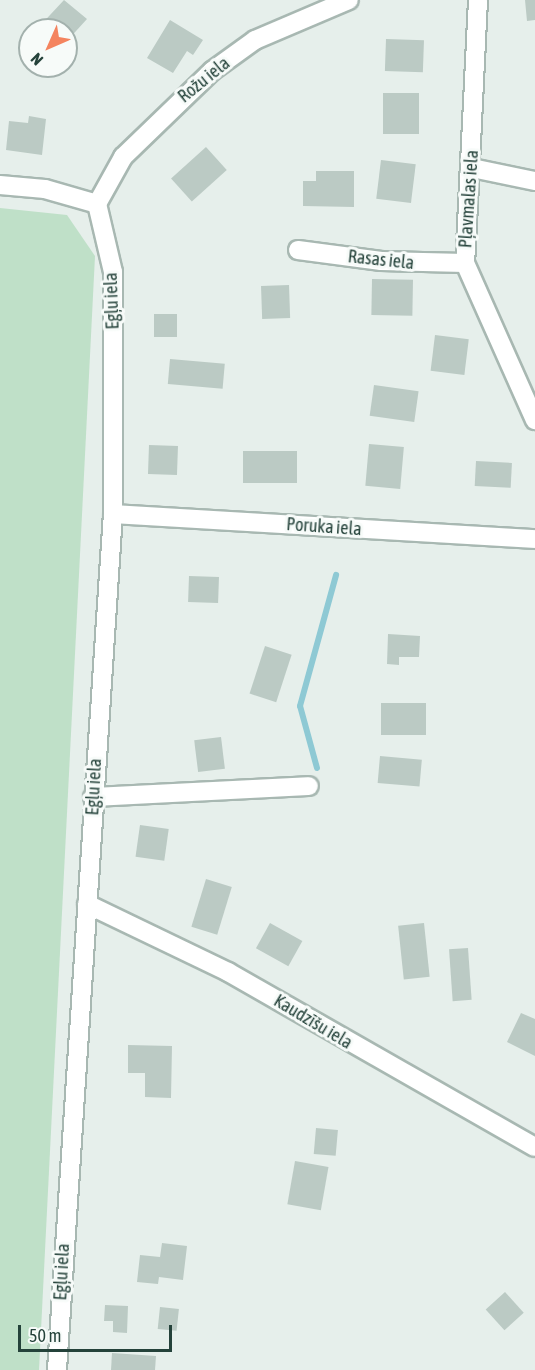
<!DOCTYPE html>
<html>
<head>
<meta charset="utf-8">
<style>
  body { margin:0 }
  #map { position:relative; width:535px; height:1370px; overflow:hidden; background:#e6efeb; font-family:"Asap Condensed",sans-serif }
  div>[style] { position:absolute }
  .green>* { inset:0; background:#bfe0c8 }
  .stream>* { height:6px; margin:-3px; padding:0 3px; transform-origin:3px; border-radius:3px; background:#8ec9d4 }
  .building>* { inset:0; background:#bbcac4; transform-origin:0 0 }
  .roads { filter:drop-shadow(2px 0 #a8b8b2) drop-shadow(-2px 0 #a8b8b2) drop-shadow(0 2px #a8b8b2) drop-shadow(0 -2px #a8b8b2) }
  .minor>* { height:18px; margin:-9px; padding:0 9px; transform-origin:9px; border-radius:9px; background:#fff }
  span { translate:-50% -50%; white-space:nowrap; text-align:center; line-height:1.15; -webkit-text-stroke:6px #f7fbf9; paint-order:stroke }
  .street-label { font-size:18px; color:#24423a }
  .north { position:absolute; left:18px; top:18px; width:60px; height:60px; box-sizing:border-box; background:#f7fbf9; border:2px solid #a3b1ad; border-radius:50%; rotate:225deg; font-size:16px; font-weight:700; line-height:24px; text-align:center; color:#24423a }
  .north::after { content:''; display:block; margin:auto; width:21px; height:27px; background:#f4845f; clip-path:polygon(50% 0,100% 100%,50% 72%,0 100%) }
  .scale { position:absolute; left:18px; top:1325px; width:154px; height:27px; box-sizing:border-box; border:3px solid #24423a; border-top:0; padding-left:8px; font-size:18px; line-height:21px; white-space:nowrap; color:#24423a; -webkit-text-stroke:4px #f7fbf9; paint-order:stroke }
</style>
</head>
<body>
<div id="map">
  <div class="green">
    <i style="clip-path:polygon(0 208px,67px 215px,95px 256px,39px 1370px,0 1370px)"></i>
  </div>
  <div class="stream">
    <i style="left:317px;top:768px;width:64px;rotate:-105.3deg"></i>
    <i style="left:300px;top:706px;width:136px;rotate:-74.6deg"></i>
  </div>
  <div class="building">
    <i style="clip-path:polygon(64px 0,87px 19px,66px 42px,66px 30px,36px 30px)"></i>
    <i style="clip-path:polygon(525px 0,535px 0,535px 20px,527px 21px)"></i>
    <i style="clip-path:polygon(170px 20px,203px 40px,193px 55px,187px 51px,173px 73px,147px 58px)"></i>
    <i style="left:386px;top:39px;width:38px;height:32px;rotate:2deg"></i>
    <i style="left:383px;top:93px;width:36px;height:41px"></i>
    <i style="clip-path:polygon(29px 116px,46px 119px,42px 155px,6px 150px,9px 121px,28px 123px)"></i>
    <i style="left:206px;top:147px;width:31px;height:47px;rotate:48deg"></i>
    <i style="left:381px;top:160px;width:35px;height:39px;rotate:7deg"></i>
    <i style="clip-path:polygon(316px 171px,354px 171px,354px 207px,303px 206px,303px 181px,316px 181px)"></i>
    <i style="left:372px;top:279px;width:41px;height:36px;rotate:1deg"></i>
    <i style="left:289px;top:285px;width:33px;height:28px;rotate:88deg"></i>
    <i style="left:154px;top:314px;width:23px;height:23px"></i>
    <i style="left:435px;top:335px;width:34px;height:36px;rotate:7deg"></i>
    <i style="left:170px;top:359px;width:55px;height:25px;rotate:5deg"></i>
    <i style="left:374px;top:385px;width:45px;height:31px;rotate:8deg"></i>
    <i style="left:369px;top:444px;width:35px;height:42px;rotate:5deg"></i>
    <i style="left:149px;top:445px;width:29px;height:29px;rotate:2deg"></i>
    <i style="left:243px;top:451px;width:54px;height:32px"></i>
    <i style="left:476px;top:461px;width:36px;height:25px;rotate:3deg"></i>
    <i style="left:189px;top:576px;width:30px;height:26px;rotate:2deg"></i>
    <i style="clip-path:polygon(388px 634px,420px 636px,419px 657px,399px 657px,399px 665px,387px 664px)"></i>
    <i style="left:265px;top:646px;width:28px;height:50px;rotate:18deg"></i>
    <i style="left:381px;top:703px;width:45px;height:32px"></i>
    <i style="left:221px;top:737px;width:32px;height:27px;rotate:83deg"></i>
    <i style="left:380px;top:756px;width:42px;height:27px;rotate:5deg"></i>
    <i style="left:140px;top:825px;width:29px;height:32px;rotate:8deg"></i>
    <i style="left:206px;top:879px;width:27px;height:50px;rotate:17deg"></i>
    <i style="left:270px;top:923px;width:37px;height:29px;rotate:29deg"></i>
    <i style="left:424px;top:923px;width:54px;height:26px;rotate:84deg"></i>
    <i style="left:468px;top:948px;width:52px;height:19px;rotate:86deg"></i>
    <i style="clip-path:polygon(521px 1013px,535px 1019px,535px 1056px,507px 1042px)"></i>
    <i style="clip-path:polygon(128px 1045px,172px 1046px,171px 1098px,145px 1097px,145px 1073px,128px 1073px)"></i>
    <i style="left:316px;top:1128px;width:22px;height:26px;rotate:5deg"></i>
    <i style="left:295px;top:1161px;width:34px;height:44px;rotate:10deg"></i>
    <i style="clip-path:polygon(162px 1243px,187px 1246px,183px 1280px,159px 1277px,158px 1284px,137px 1282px,140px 1255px,160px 1257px)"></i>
    <i style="left:505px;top:1292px;width:28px;height:26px;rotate:48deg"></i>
    <i style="clip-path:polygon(105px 1305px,128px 1306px,127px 1333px,113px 1332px,113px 1321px,104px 1321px)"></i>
    <i style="left:160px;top:1307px;width:19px;height:22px;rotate:6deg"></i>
    <i style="clip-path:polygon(112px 1353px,156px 1356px,155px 1370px,111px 1370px)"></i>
  </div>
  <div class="roads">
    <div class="minor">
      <i style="left:478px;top:0;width:263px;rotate:92.8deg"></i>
      <i style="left:465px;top:263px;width:172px;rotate:66deg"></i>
      <i style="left:472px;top:168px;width:64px;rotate:11.7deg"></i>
      <i style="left:0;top:185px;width:45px;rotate:5.1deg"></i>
      <i style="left:45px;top:189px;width:54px;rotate:16.1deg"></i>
      <i style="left:97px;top:204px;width:54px;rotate:-61deg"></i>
      <i style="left:123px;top:157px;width:124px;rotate:-44deg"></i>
      <i style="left:212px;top:71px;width:53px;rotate:-35.8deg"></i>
      <i style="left:255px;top:40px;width:102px;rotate:-23.1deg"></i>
      <i style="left:298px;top:250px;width:84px;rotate:7.5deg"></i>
      <i style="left:381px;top:261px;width:84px;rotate:1.4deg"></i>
      <i style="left:113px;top:514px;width:423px;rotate:3.4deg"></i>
      <i style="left:93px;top:797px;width:216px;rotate:-2.9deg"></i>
      <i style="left:87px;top:904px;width:157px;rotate:25.7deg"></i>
      <i style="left:228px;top:972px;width:353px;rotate:29.7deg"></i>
      <i style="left:57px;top:1370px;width:858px;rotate:-86.26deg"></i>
      <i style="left:113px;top:514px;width:242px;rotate:-90deg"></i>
      <i style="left:113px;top:272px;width:70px;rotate:-103.2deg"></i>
    </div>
  </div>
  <div class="street-label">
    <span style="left:204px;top:80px;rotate:-39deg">Rožu iela</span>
    <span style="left:469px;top:199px;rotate:-86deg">Pļavmalas iela</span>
    <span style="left:381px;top:260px;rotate:6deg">Rasas iela</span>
    <span style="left:112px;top:301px;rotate:-92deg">Egļu iela</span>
    <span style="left:324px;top:527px;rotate:4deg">Poruka iela</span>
    <span style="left:94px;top:787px;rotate:-87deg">Egļu iela</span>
    <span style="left:313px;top:1022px;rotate:31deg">Kaudzīšu iela</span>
    <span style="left:62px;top:1272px;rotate:-87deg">Egļu iela</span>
  </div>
  <div class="north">N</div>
  <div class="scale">50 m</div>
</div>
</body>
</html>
